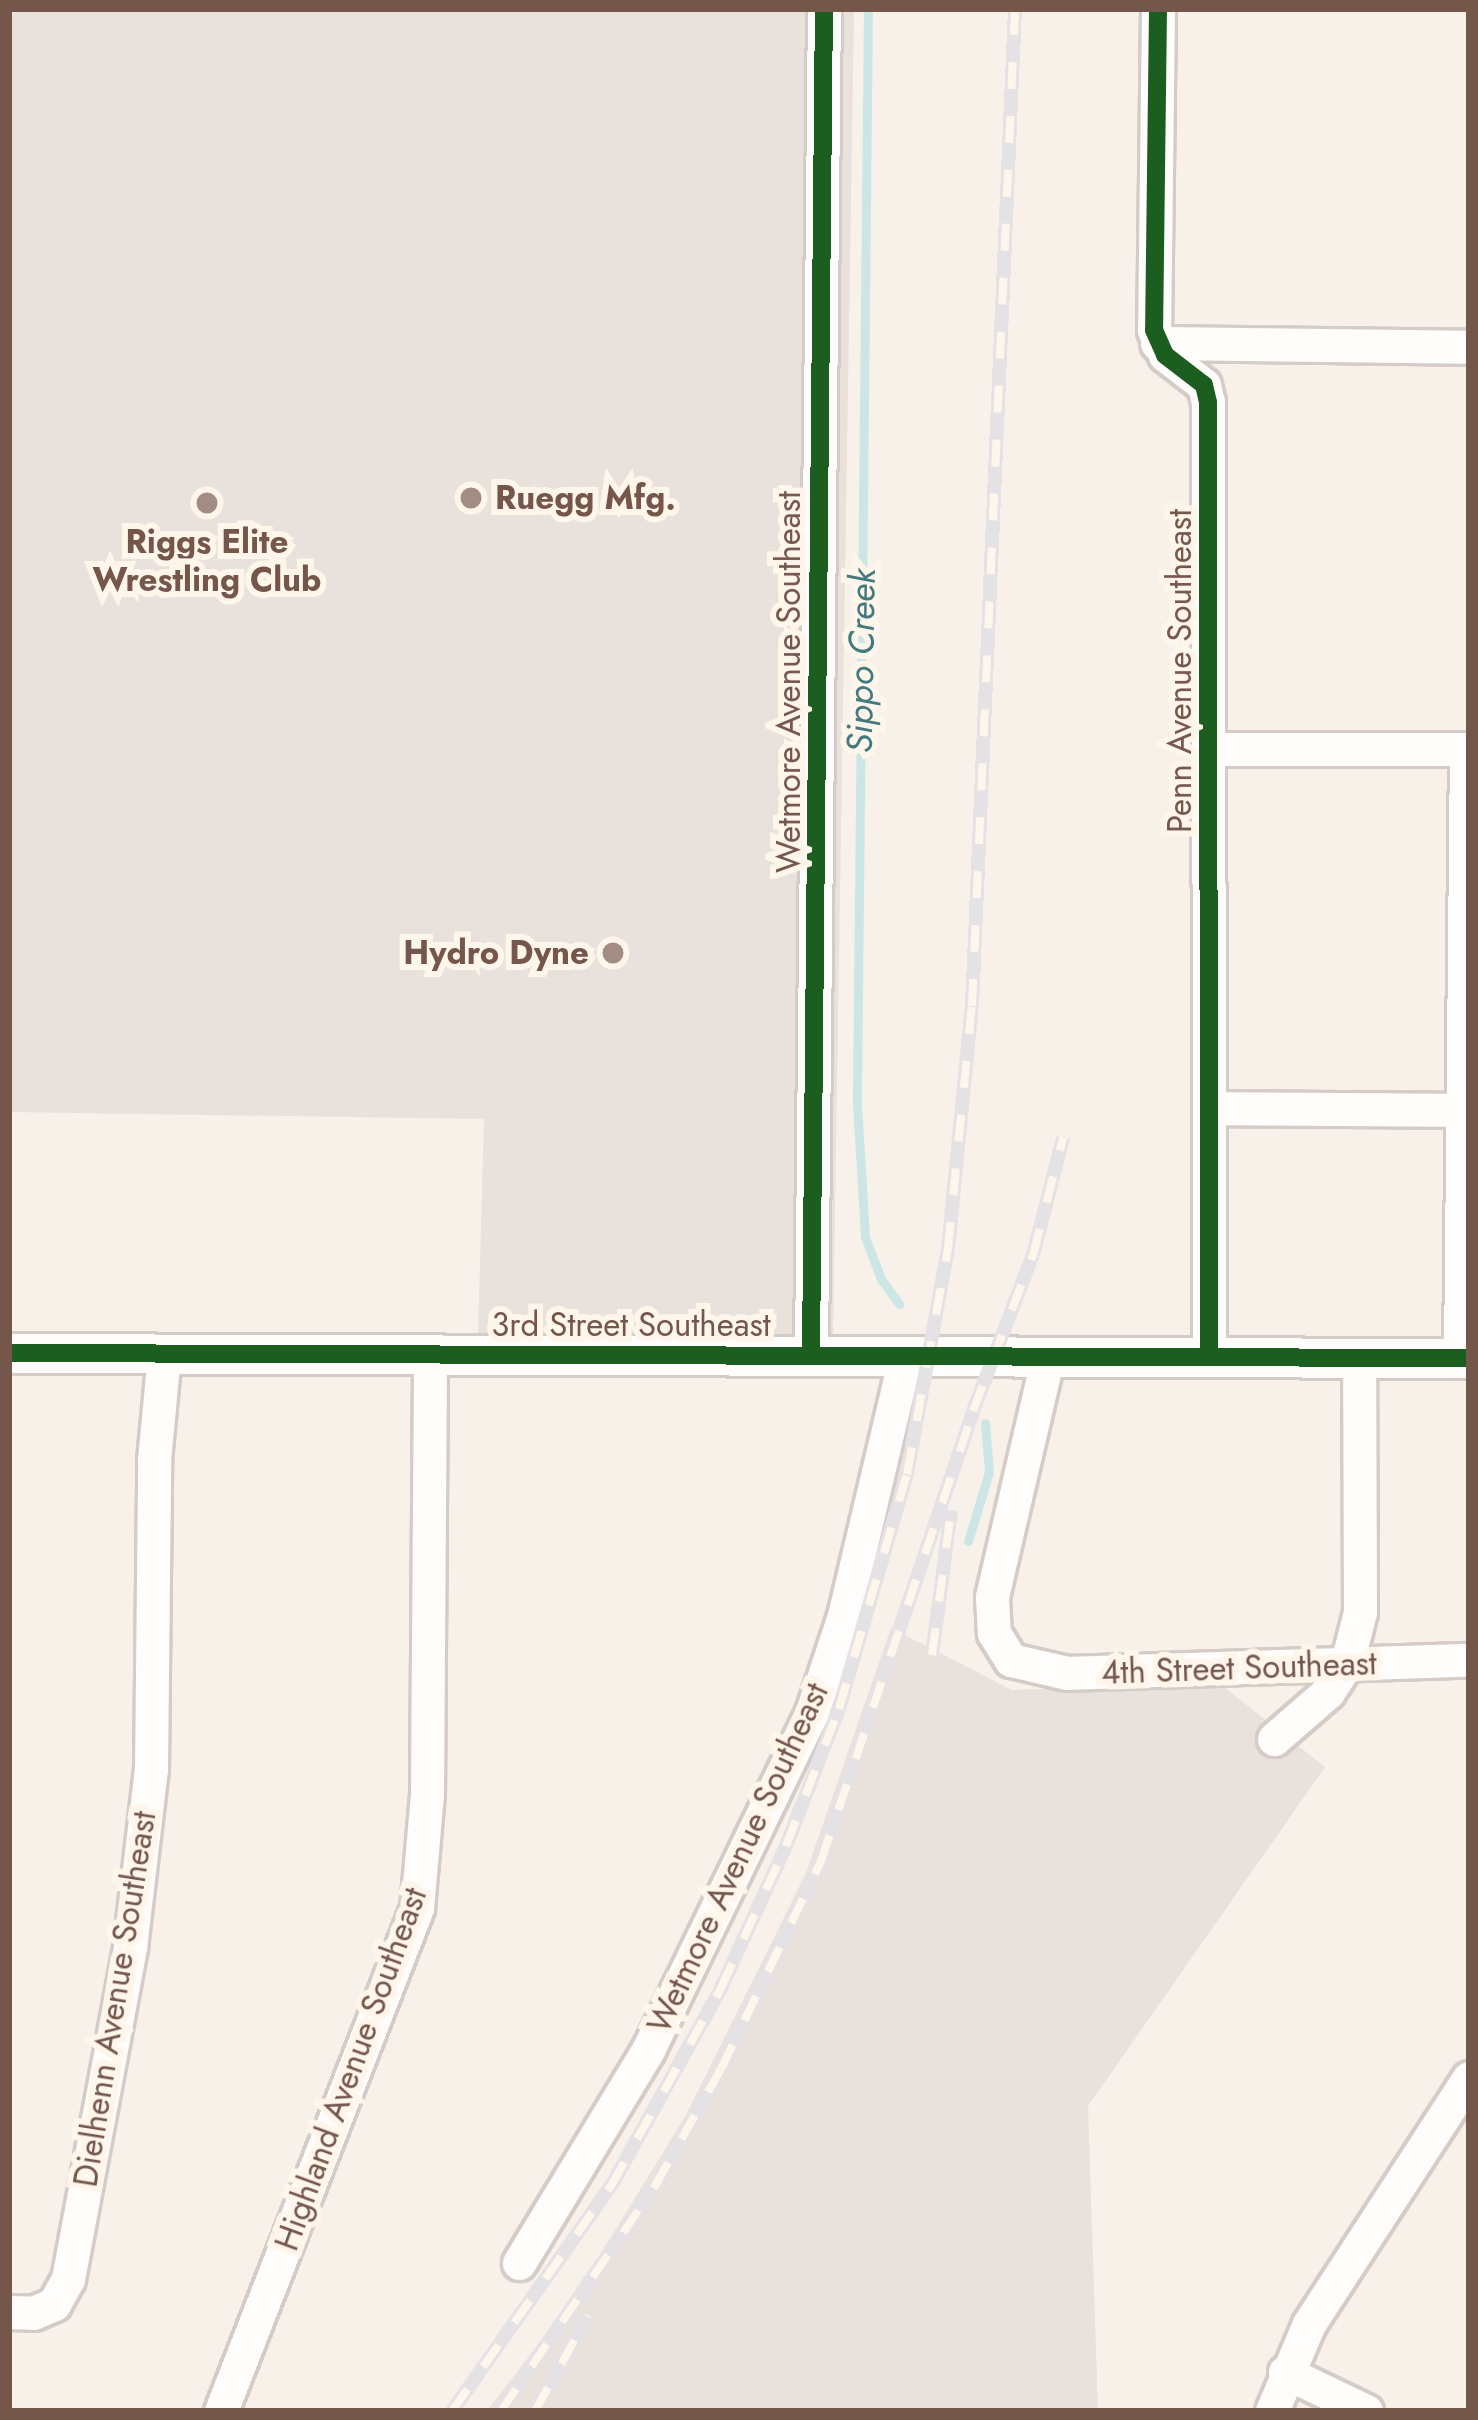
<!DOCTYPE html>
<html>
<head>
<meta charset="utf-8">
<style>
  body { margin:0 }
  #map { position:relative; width:1478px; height:2420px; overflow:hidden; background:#f7f1ea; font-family:Jost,sans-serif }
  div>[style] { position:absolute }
  .industrial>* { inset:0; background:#e9e1db }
  .stream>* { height:9px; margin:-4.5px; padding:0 4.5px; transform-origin:4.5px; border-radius:4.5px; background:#cce6e6 }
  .roads { filter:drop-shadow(3px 0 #d5ccc7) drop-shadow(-3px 0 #d5ccc7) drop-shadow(0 3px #d5ccc7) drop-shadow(0 -3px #d5ccc7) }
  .minor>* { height:33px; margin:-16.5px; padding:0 16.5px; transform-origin:16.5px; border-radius:16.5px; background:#fefdfc }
  .tertiary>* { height:39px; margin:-19.5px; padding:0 19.5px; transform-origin:19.5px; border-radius:19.5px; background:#fefdfc }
  .rail>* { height:14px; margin-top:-7px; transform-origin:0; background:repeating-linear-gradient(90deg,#fef5eb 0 27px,#e4e2e5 0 54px); box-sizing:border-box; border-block:3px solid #e4e2e5 }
  .cycleway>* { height:18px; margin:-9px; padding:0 9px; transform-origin:9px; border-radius:9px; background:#1b5e20 }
  .dots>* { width:33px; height:33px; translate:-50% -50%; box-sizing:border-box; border:6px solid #fef5eb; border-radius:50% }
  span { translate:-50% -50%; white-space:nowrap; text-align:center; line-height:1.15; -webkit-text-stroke:12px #fef5eb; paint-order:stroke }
  .poi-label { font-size:33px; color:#74564b; font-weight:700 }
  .left { translate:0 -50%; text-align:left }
  .right { translate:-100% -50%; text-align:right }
  .street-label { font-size:33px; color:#74564b }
  .water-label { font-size:36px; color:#427a7f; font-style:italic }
  .frame { position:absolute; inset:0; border:12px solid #74564b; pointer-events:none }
</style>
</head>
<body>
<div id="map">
  <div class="industrial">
    <i style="clip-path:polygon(9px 9px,854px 9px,833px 1337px,478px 1334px,484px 1119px,9px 1112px)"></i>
    <i style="clip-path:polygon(891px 1628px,1012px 1690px,1219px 1683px,1325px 1767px,1088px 2106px,1098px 2411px,487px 2411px,573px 2299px,686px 2115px,806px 1873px)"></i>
  </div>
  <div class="stream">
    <i style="left:868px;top:9px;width:1096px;rotate:90.58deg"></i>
    <i style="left:857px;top:1105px;width:132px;rotate:86.5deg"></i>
    <i style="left:865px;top:1237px;width:45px;rotate:69.1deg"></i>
    <i style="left:881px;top:1279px;width:31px;rotate:54deg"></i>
    <i style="left:968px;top:1541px;width:72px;rotate:-73.1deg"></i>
    <i style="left:989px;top:1472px;width:49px;rotate:-94.7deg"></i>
  </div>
  <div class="roads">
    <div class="minor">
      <i style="left:1158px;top:9px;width:321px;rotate:90.7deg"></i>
      <i style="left:1154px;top:330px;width:27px;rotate:66deg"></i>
      <i style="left:1165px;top:355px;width:49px;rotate:37.6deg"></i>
      <i style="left:1204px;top:385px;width:17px;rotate:77deg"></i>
      <i style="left:1208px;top:402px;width:955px;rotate:89.94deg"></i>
      <i style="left:1157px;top:343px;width:312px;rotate:0.7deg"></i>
      <i style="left:1210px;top:749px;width:259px"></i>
      <i style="left:1210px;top:1108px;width:259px;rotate:0.4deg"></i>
      <i style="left:811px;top:1355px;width:1346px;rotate:-89.45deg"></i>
      <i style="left:1048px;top:1356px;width:247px;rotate:103.1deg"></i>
      <i style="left:992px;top:1597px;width:36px;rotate:87deg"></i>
      <i style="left:994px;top:1633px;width:32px;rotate:58deg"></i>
      <i style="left:1011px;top:1660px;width:57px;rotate:13.1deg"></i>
      <i style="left:1067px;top:1673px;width:402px;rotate:-1.9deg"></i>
      <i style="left:1460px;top:1358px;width:609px;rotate:-89.44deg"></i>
      <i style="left:1274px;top:1739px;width:72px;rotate:-41deg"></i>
      <i style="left:1328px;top:1692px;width:35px;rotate:-57deg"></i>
      <i style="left:1347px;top:1663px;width:53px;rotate:-75.7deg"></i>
      <i style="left:1360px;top:1612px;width:254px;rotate:-90.2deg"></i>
      <i style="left:519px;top:2263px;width:249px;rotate:-58.8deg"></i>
      <i style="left:648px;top:2050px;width:373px;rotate:-64.1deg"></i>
      <i style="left:811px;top:1715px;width:104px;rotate:-71.6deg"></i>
      <i style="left:844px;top:1616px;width:269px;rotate:-76.7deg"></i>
      <i style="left:9px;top:2312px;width:24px;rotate:2deg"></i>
      <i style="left:33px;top:2313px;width:23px;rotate:-23deg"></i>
      <i style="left:54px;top:2304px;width:29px;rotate:-61deg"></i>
      <i style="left:68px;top:2279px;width:338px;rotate:-79.4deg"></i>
      <i style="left:130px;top:1947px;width:179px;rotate:-83.3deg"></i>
      <i style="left:151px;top:1769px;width:309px;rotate:-89.4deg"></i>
      <i style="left:154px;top:1460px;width:106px;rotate:-84.6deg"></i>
      <i style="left:1285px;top:2372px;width:90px;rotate:25.7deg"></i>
      <i style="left:221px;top:2411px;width:540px;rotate:-68.71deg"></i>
      <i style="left:417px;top:1908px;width:114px;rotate:-85deg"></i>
      <i style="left:427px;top:1794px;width:438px;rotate:-89.6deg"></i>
      <i style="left:1272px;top:2411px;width:95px;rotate:-67deg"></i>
      <i style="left:1309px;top:2324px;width:293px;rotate:-57deg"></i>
    </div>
    <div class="tertiary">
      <i style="left:9px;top:1353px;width:1460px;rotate:0.2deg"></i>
    </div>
  </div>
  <div class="rail">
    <i style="left:932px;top:1655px;width:146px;rotate:-82.5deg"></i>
    <i style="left:452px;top:2411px;width:276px;rotate:-54.8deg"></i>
    <i style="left:611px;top:2186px;width:227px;rotate:-60.9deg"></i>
    <i style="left:721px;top:1988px;width:156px;rotate:-65.4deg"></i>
    <i style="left:786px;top:1846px;width:147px;rotate:-68.9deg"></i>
    <i style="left:839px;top:1709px;width:245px;rotate:-73.9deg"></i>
    <i style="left:907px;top:1474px;width:229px;rotate:-79.7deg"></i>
    <i style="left:948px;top:1249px;width:244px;rotate:-84.4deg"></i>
    <i style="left:972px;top:1006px;width:998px;rotate:-87.53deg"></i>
    <i style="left:501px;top:2411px;width:273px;rotate:-55.6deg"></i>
    <i style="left:655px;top:2186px;width:134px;rotate:-60.6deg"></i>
    <i style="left:721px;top:2069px;width:231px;rotate:-64.3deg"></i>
    <i style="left:821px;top:1861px;width:475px;rotate:-71.3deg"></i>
    <i style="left:973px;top:1411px;width:167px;rotate:-69deg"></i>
    <i style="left:1033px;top:1255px;width:121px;rotate:-75.6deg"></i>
    <i style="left:535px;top:2411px;width:109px;rotate:-60.8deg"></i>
  </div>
  <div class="cycleway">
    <i style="left:1158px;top:9px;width:321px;rotate:90.7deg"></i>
    <i style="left:1154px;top:330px;width:27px;rotate:66deg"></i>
    <i style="left:1165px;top:355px;width:49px;rotate:37.6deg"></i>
    <i style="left:1204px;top:385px;width:17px;rotate:77deg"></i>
    <i style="left:1208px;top:402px;width:955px;rotate:89.94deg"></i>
    <i style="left:9px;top:1353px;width:1460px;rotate:0.2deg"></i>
    <i style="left:811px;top:1355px;width:1346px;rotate:-89.45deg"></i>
  </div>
  <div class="dots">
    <i style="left:471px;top:498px;background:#a28c83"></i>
    <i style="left:207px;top:503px;background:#a28c83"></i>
    <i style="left:613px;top:953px;background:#a28c83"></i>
  </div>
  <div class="poi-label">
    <span class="left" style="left:495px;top:498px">Ruegg Mfg.</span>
    <span style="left:207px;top:561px">Riggs Elite<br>Wrestling Club</span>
    <span class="right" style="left:589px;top:953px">Hydro Dyne</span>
  </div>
  <div class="street-label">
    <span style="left:1180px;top:671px;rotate:-90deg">Penn Avenue Southeast</span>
    <span style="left:789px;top:682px;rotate:-90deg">Wetmore Avenue Southeast</span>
    <span style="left:631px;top:1325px">3rd Street Southeast</span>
    <span style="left:1239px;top:1668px;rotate:-2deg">4th Street Southeast</span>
    <span style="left:738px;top:1858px;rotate:-65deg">Wetmore Avenue Southeast</span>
    <span style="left:115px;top:1999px;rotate:-81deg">Dielhenn Avenue Southeast</span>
    <span style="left:351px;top:2069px;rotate:-70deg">Highland Avenue Southeast</span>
  </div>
  <div class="water-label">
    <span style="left:861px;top:661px;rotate:-89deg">Sippo Creek</span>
  </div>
  <div class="frame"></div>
</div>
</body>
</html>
